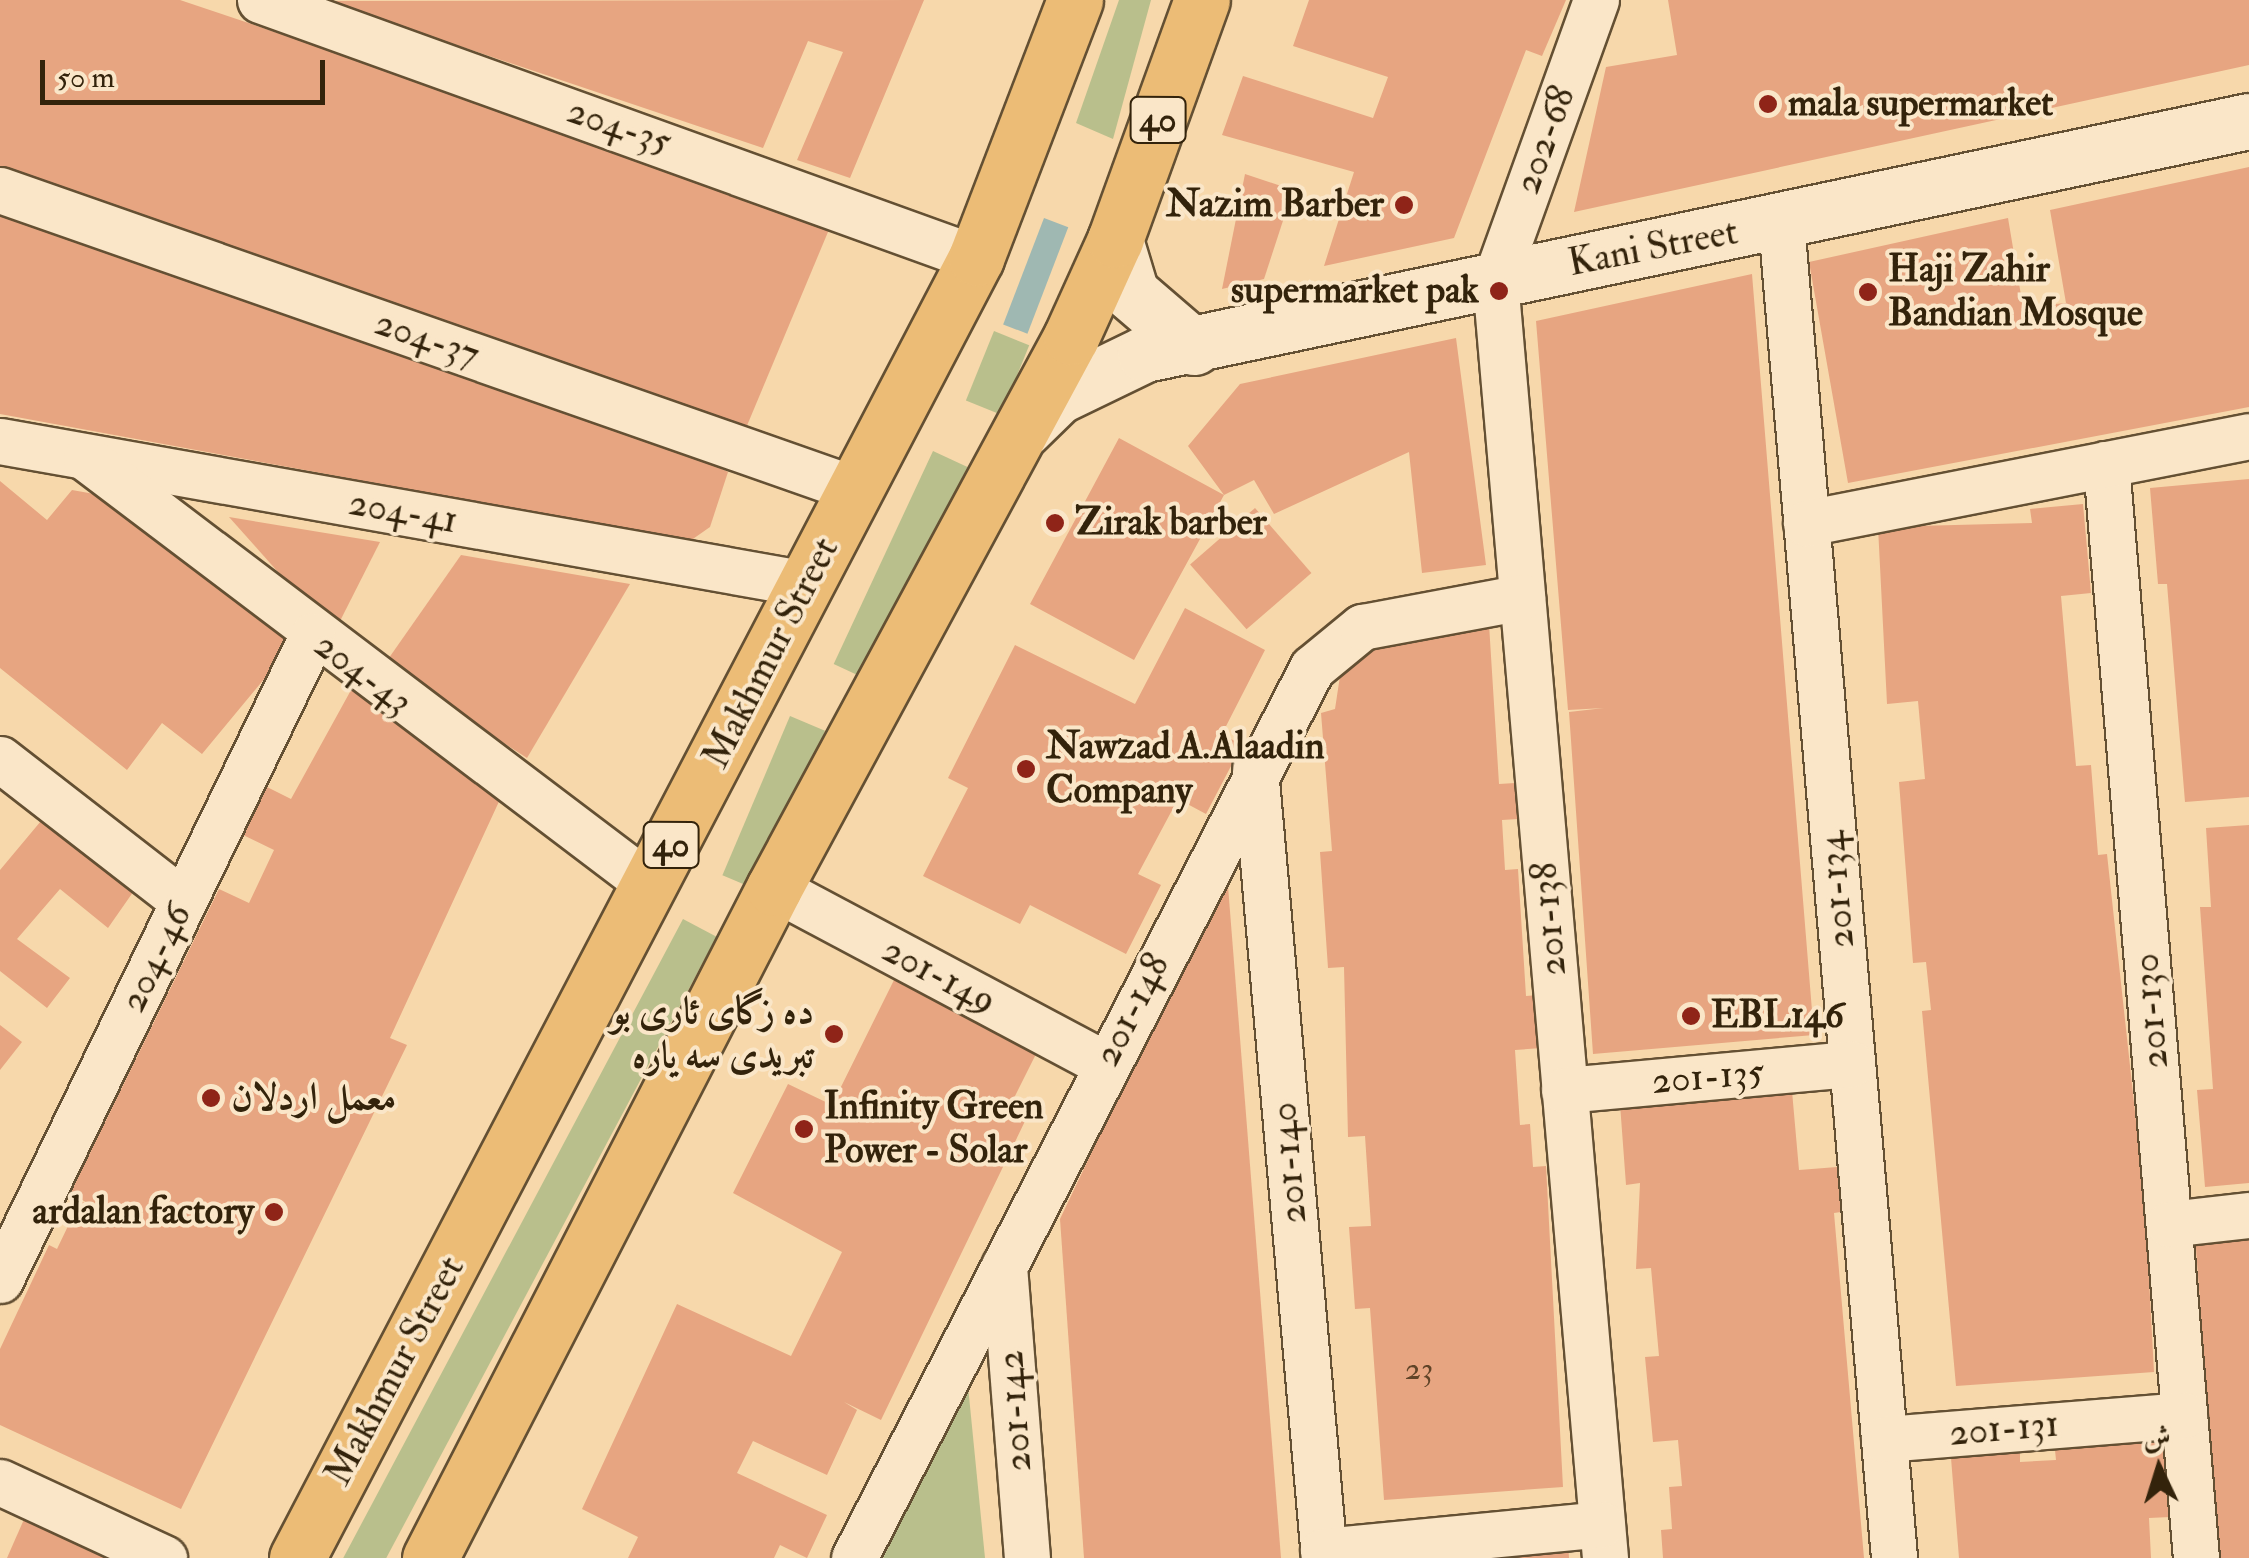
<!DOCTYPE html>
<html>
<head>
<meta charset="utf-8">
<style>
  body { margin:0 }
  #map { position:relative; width:2249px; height:1558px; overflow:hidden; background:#f7d8ab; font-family:"IM FELL Double Pica",Amiri,serif }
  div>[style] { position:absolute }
  .green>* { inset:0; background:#b9bf8c; transform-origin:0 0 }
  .water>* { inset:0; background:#9fb8b2; transform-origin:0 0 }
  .building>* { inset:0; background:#e7a581; transform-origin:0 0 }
  .roads { filter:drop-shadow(2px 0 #645033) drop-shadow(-2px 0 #645033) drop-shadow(0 2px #645033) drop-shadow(0 -2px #645033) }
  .minor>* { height:45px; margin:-22.5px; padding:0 22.5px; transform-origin:22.5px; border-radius:22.5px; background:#fae6c8 }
  .tertiary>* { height:55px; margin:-27.5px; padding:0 27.5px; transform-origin:27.5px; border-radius:27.5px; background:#fae6c8 }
  .trunk>* { height:55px; margin:-27.5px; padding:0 27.5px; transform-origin:27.5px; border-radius:27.5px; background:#ecbc76 }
  .dots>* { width:28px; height:28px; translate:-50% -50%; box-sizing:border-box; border:5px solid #fae6c8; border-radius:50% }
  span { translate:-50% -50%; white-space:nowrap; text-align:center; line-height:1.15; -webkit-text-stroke:8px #fae6c8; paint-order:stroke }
  .number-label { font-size:32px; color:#604428 }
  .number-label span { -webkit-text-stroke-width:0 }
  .shield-label span { padding:2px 8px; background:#fae6c8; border:2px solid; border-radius:8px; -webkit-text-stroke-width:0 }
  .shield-label { font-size:35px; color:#33230b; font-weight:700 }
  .poi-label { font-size:38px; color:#33230b; font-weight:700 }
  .left { translate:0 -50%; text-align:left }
  .right { translate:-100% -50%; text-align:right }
  .street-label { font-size:38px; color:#33230b }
  .north { position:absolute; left:2109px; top:1418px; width:100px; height:100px; -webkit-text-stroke:8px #fae6c8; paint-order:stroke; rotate:356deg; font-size:28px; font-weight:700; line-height:40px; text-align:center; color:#33230b }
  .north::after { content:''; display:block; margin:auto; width:35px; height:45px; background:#33230b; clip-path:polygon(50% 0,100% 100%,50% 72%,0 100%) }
  .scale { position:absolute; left:40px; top:60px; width:285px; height:45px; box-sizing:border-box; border:5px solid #33230b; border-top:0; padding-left:12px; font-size:30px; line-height:35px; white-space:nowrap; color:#33230b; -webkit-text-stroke:8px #fae6c8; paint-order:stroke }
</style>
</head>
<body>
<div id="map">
  <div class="green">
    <i style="clip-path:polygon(1119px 0,1151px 0,1113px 139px,1076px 123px)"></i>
    <i style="left:994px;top:331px;width:38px;height:75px;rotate:22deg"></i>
    <i style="left:933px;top:451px;width:38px;height:235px;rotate:25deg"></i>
    <i style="left:790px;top:716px;width:38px;height:173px;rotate:23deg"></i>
    <i style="left:683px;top:919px;width:38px;height:725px;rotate:28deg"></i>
    <i style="clip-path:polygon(968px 1386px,985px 1558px,883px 1558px)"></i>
  </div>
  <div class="water">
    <i style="left:1044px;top:218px;width:26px;height:114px;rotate:21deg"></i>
  </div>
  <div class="building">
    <i style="clip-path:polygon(0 0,180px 0,833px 220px,746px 428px,0 167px)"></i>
    <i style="clip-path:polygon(924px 0,850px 178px,797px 160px,843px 52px,808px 41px,763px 148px,326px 1px)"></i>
    <i style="clip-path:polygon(1309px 0,1566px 0,1542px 56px,1526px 50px,1454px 238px,1324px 266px,1354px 172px,1222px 135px,1243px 76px,1373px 118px,1388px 77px,1293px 46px)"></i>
    <i style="clip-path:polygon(1668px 0,2249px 0,2249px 65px,1574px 212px,1606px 67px,1677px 55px)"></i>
    <i style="clip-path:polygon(2249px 167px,2249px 407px,1848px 483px,1809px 262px,2008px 218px,2023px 307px,2066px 303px,2050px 210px)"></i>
    <i style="clip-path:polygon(1245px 174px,1293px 190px,1264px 279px,1222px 289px)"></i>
    <i style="clip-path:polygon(0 213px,648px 433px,728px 472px,710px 527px,690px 541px,0 414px)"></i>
    <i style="clip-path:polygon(1752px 274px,1814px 1035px,1593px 1054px,1569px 712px,1604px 708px,1568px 710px,1536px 321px)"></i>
    <i style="clip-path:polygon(1456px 338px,1486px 565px,1422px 573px,1409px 452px,1274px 514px,1254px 480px,1224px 495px,1134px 660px,1030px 604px,1119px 438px,1224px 495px,1188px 446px,1240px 384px)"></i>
    <i style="clip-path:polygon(2249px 479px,2249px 797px,2185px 802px,2167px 584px,2158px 584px,2150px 488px)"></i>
    <i style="clip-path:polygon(0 481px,47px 520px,72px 490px,111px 497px,298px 638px,202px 754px,162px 723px,127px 770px,0 668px)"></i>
    <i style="clip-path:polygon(2083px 504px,2091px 593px,2061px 596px,2069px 688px,2076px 766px,2091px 765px,2098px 855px,2107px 854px,2145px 1204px,2154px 1372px,1956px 1386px,1922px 1011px,1931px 1010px,1926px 962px,1913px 963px,1899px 782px,1925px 779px,1918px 701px,1887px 704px,1878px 527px,2032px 523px,2030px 509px)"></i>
    <i style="left:1255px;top:508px;width:86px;height:86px;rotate:49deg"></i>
    <i style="clip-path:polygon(229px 517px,380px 542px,338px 625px,286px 581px)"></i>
    <i style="clip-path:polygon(461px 555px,630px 584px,527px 758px,384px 665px)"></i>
    <i style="clip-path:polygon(1185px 608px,1265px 650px,1222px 734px,1242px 745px,1206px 814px,1178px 799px,1138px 874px,1161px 885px,1126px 954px,1030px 905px,1020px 924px,923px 876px,968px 788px,948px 778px,1015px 645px,1135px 704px)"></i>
    <i style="clip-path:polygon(1489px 624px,1499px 784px,1515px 783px,1518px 819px,1502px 820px,1505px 870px,1518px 869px,1526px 996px,1539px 995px,1542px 1048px,1515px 1050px,1520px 1125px,1530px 1124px,1533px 1167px,1546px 1166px,1563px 1487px,1384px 1500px,1370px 1308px,1355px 1309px,1349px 1227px,1371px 1226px,1365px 1136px,1348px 1137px,1344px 967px,1328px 968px,1320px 852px,1332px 851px,1321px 713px,1335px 709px,1340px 676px,1381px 629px)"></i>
    <i style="clip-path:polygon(356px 681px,422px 731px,418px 738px,502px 795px,390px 1038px,407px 1045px,181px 1509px,0 1425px,0 1349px,49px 1245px,57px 1249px,80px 1201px,98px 1208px,70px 1194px,219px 889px,249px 903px,274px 850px,239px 833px,263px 785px,291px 799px)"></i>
    <i style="clip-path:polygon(46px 815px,138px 885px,108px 928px,60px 889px,17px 939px,70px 978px,47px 1008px,0 971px,0 870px)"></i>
    <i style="clip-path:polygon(2249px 825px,2249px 1183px,2205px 1187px,2197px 1090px,2213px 1089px,2200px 907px,2211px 907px,2206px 828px)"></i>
    <i style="clip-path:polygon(1228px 886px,1281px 1558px,1084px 1558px,1060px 1219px,1215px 893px)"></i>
    <i style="clip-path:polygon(895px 978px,1039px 1048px,1009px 1108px,1027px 1117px,881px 1420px,844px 1402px,857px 1410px,827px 1475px,753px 1441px,737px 1473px,827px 1515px,807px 1558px,780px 1545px,774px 1558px,628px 1558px,638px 1537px,582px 1509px,677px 1304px,791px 1356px,842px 1252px,733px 1193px,788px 1084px,832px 1105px)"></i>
    <i style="clip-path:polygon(0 1025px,22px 1042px,0 1070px)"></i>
    <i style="clip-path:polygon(1792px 1091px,1799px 1170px,1837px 1167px,1841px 1212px,1834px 1213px,1864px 1558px,1663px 1558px,1661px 1530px,1672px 1529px,1669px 1487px,1682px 1486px,1678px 1440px,1653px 1442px,1645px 1357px,1659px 1356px,1651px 1268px,1636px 1269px,1640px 1183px,1626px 1185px,1620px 1104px)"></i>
    <i style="clip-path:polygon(2249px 1231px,2249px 1558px,2219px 1558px,2195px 1235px)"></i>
    <i style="clip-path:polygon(2164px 1434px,2170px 1517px,2149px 1518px,2151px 1558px,1959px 1558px,1951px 1458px,2020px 1452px,2020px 1462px,2056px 1460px,2055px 1450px)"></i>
    <i style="clip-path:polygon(25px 1517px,120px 1558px,7px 1558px)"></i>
    <i style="clip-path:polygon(1568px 1543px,1569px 1558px,1439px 1558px)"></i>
  </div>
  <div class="roads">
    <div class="minor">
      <i style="left:260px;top:0;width:761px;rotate:19.82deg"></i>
      <i style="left:1596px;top:0;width:298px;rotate:109.8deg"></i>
      <i style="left:1495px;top:280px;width:1283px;rotate:85.08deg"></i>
      <i style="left:0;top:190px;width:906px;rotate:19.28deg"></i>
      <i style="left:1781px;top:223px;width:1340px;rotate:85.16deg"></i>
      <i style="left:0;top:441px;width:820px;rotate:10.05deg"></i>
      <i style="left:86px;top:458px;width:707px;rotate:37.13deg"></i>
      <i style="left:2106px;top:464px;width:1098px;rotate:85.3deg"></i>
      <i style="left:1806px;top:523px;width:451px;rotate:-11.1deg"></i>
      <i style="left:0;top:759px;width:232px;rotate:37.8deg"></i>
      <i style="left:1255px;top:769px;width:792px;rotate:85deg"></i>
      <i style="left:774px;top:888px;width:375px;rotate:28deg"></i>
      <i style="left:1564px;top:1090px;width:289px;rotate:-5.2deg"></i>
      <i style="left:2169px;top:1224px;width:81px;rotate:-6.4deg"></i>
      <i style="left:1004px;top:1266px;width:293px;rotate:85.5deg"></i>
      <i style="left:0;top:1280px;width:716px;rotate:-64.15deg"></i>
      <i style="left:1884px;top:1439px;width:301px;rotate:-4.6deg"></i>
      <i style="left:0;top:1482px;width:181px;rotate:24.9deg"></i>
      <i style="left:1323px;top:1551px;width:280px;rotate:-5.5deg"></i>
      <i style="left:854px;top:1558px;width:1001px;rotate:-62.77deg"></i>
      <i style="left:1312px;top:668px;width:65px;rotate:-39.4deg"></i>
      <i style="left:1362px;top:627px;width:163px;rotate:-10.6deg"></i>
    </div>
    <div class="tertiary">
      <i style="left:1115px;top:240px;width:55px;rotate:73.2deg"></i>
      <i style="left:1131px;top:293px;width:83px;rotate:40.6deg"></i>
      <i style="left:1023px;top:430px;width:49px;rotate:-44.2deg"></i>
      <i style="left:1058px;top:396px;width:97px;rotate:-25.8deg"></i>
      <i style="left:1145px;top:354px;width:1128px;rotate:-11.92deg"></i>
    </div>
    <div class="trunk">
      <i style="left:297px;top:1558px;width:1467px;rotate:-62.42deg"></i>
      <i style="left:976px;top:258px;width:276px;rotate:-69deg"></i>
      <i style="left:430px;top:1558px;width:753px;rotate:-62.82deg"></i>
      <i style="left:774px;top:888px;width:626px;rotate:-61.67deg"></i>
      <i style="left:1071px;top:337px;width:107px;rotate:-65.6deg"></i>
      <i style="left:1115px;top:240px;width:255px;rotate:-70.1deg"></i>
    </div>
  </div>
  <div class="dots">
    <i style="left:1768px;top:104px;background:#8f2418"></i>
    <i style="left:1404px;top:205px;background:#8f2418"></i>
    <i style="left:1499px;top:291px;background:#8f2418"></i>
    <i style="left:1868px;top:292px;background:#8f2418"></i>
    <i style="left:1055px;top:523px;background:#8f2418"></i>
    <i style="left:1026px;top:769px;background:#8f2418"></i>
    <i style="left:1691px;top:1016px;background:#8f2418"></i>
    <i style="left:834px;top:1034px;background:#8f2418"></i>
    <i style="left:211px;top:1098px;background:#8f2418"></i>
    <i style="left:804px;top:1129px;background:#8f2418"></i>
    <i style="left:274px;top:1212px;background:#8f2418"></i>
  </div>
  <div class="number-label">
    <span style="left:1419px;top:1369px">23</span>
  </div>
  <div class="shield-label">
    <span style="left:1158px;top:120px">40</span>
    <span style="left:671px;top:845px">40</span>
  </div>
  <div class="poi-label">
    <span class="left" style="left:1788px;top:104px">mala supermarket</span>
    <span class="right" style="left:1384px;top:205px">Nazim Barber</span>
    <span class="left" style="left:1888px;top:292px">Haji Zahir<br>Bandian Mosque</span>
    <span class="right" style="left:1479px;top:291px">supermarket pak</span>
    <span class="left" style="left:1075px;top:523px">Zirak barber</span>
    <span class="left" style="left:1046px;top:769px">Nawzad A.Alaadin<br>Company</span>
    <span class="right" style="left:814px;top:1034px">ده زگاى ئاری بو<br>تبریدی سە یارە</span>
    <span class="left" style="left:1711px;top:1016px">EBL146</span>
    <span class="left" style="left:231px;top:1098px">معمل اردلان</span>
    <span class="left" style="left:824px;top:1129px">Infinity Green<br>Power - Solar</span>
    <span class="right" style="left:254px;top:1212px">ardalan factory</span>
  </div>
  <div class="street-label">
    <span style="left:619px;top:127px;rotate:19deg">204-35</span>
    <span style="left:1545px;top:140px;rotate:-70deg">202-68</span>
    <span style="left:1653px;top:248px;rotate:-11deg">Kani Street</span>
    <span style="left:427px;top:339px;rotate:19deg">204-37</span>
    <span style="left:403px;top:512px;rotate:10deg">204-41</span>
    <span style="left:771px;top:653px;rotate:-63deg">Makhmur Street</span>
    <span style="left:363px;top:674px;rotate:37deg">204-43</span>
    <span style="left:1837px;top:890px;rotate:-95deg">201-134</span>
    <span style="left:1549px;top:919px;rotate:-95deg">201-138</span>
    <span style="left:156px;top:958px;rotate:-64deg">204-46</span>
    <span style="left:939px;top:976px;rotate:28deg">201-149</span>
    <span style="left:1132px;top:1010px;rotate:-63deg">201-148</span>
    <span style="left:2151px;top:1011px;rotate:-95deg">201-130</span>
    <span style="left:1708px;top:1077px;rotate:-5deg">201-135</span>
    <span style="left:1289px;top:1163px;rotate:-95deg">201-140</span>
    <span style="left:395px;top:1371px;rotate:-62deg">Makhmur Street</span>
    <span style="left:1015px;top:1411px;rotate:-94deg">201-142</span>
    <span style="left:2004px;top:1429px;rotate:-5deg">201-131</span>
  </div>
  <div class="north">ش</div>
  <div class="scale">50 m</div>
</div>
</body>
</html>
